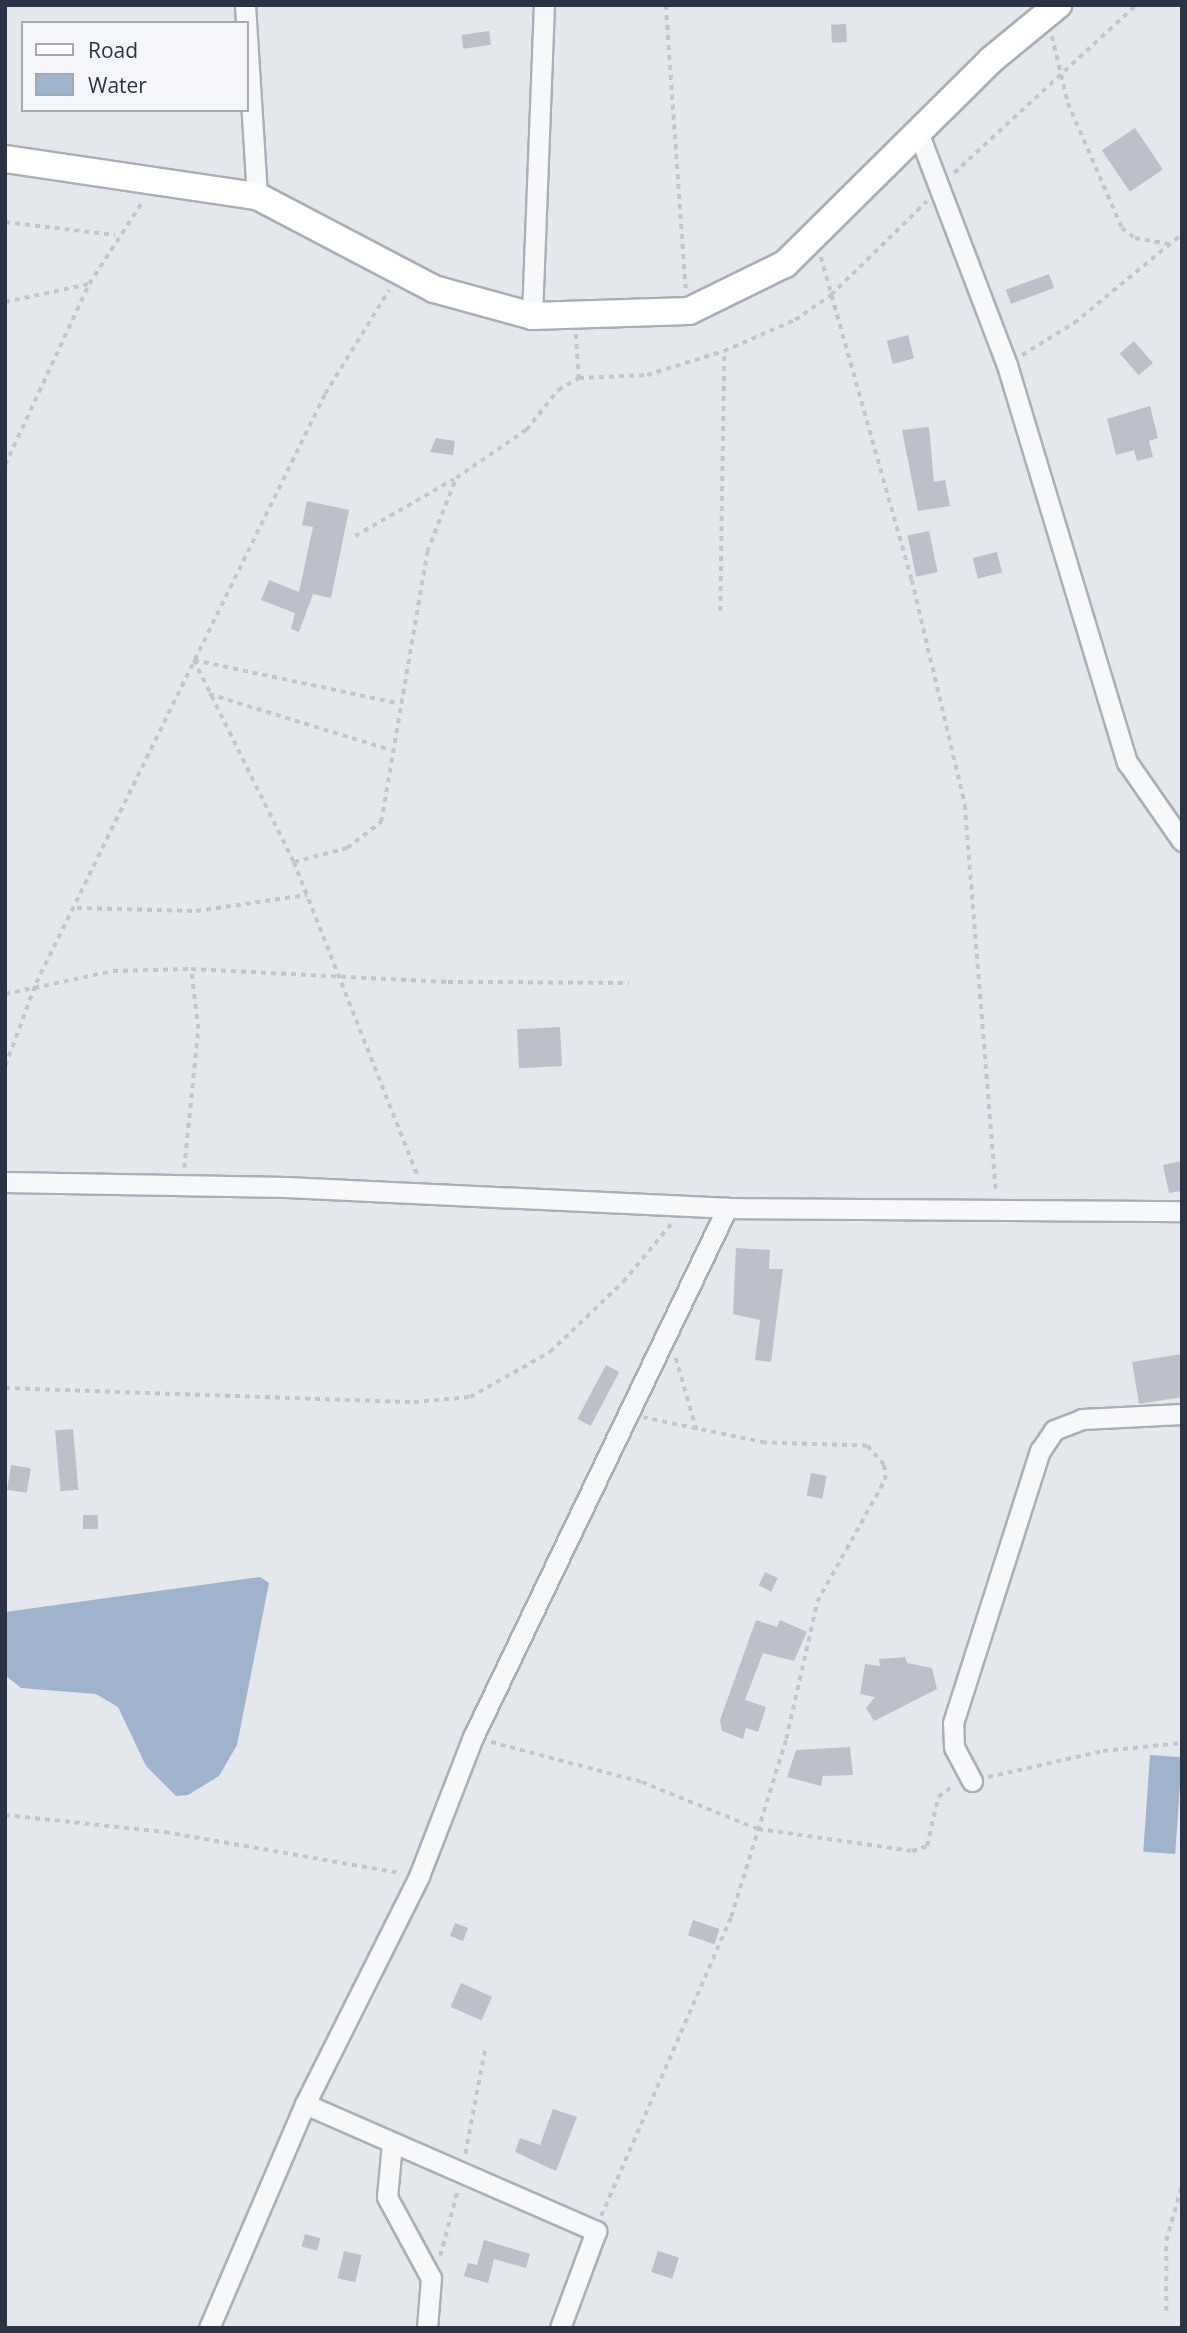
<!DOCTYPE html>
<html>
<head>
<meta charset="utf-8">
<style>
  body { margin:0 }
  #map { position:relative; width:1187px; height:2333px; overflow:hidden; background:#e4e7ec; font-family:"Open Sans",sans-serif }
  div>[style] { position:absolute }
  .water>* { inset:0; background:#9fb4cc; transform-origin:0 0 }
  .building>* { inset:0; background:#bbc0ca; transform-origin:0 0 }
  .path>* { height:3.5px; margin-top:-1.75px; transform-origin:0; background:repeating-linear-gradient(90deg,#c2c5cb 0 5px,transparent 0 10px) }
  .roads { filter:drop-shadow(2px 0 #a9aeb7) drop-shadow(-2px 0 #a9aeb7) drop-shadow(0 2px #a9aeb7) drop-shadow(0 -2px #a9aeb7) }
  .street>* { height:19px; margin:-9.5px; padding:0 9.5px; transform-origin:9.5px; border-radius:9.5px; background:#f7f8fa }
  .secondary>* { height:26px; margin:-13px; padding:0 13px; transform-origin:13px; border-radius:13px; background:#fff }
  span { translate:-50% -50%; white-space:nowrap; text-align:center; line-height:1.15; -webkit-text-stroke:5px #f4f6f9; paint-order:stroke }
  .frame { position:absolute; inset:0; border:7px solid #2b3445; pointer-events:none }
  .legend { position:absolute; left:21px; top:21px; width:228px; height:91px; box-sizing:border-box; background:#f4f6f9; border:2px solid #a4a8b1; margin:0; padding:9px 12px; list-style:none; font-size:21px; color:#2b3445 }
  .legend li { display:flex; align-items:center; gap:14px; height:35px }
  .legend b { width:35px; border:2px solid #a4a8b1 }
</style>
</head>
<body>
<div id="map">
  <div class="water">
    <i style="clip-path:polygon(260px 1577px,269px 1583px,237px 1745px,219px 1776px,188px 1795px,176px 1796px,146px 1766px,118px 1707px,96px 1694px,21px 1688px,5px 1675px,5px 1612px)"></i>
    <i style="left:1150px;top:1755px;width:32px;height:97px;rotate:4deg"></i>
  </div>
  <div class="building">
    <i style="left:846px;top:24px;width:18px;height:15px;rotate:87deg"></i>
    <i style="left:489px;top:31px;width:14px;height:28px;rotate:82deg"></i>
    <i style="left:1135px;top:128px;width:50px;height:40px;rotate:56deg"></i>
    <i style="left:1049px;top:274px;width:15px;height:46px;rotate:70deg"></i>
    <i style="left:908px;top:335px;width:24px;height:22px;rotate:75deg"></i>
    <i style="left:1134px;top:341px;width:29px;height:19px;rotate:49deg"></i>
    <i style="clip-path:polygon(1150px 406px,1158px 438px,1149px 441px,1153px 457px,1137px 461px,1134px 450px,1116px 455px,1107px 419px)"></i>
    <i style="clip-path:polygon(929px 427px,934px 482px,945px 480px,950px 506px,918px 511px,902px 430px)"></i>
    <i style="clip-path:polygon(436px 438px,455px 441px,453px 455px,430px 452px)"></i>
    <i style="clip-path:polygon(307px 501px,349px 510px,331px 598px,313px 594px,299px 632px,291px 629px,295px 613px,261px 600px,269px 580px,299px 592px,313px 527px,302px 525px)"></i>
    <i style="left:929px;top:531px;width:42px;height:22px;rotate:78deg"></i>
    <i style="left:997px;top:552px;width:21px;height:25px;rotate:76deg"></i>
    <i style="left:560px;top:1027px;width:39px;height:43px;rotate:87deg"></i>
    <i style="clip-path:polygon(1182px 1161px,1182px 1191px,1169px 1193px,1163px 1165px)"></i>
    <i style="clip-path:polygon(736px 1248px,770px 1250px,769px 1269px,783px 1269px,771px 1362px,755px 1360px,760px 1320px,733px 1314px)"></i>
    <i style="clip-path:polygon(1182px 1354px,1182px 1397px,1139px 1404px,1132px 1362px)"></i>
    <i style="left:606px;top:1365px;width:15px;height:61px;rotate:28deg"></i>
    <i style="left:73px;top:1429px;width:61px;height:18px;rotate:85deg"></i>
    <i style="left:11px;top:1465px;width:20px;height:25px;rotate:9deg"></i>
    <i style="left:811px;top:1473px;width:16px;height:23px;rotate:11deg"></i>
    <i style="left:83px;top:1515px;width:15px;height:14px"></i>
    <i style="left:765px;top:1572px;width:14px;height:15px;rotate:25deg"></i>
    <i style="clip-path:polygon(756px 1620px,777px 1627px,780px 1620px,807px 1632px,794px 1661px,763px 1653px,745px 1700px,766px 1707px,758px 1732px,746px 1728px,743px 1739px,722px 1731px,720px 1720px)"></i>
    <i style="clip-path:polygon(905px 1657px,907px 1663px,932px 1668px,937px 1689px,874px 1721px,866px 1708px,875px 1697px,860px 1694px,865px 1664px,880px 1666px,879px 1659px)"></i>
    <i style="clip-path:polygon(850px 1747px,853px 1775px,823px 1776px,821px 1786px,787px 1777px,796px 1750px)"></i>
    <i style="left:693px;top:1920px;width:28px;height:16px;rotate:19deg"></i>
    <i style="left:455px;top:1923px;width:14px;height:14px;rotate:21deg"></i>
    <i style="left:461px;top:1983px;width:34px;height:26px;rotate:24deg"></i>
    <i style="clip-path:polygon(553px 2109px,577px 2117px,556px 2171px,515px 2152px,520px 2138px,540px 2145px)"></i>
    <i style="left:305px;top:2234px;width:16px;height:13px;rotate:15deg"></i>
    <i style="clip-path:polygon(484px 2240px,530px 2254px,526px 2268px,494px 2259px,488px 2283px,464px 2276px,468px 2263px,477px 2265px)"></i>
    <i style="left:344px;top:2251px;width:18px;height:28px;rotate:13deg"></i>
    <i style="left:658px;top:2251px;width:22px;height:22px;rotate:18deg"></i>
  </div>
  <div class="path">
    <i style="left:666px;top:5px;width:284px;rotate:86deg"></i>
    <i style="left:1052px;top:36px;width:69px;rotate:76.6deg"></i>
    <i style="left:1068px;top:103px;width:136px;rotate:66.6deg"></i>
    <i style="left:1122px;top:228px;width:16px;rotate:38deg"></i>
    <i style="left:1135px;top:238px;width:36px;rotate:10deg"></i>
    <i style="left:954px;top:173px;width:248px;rotate:-42.7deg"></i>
    <i style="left:5px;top:222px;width:111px;rotate:6.7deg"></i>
    <i style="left:821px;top:257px;width:336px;rotate:74.3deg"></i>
    <i style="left:912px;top:580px;width:231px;rotate:76.7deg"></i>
    <i style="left:965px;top:805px;width:388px;rotate:85.4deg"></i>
    <i style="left:5px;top:302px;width:86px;rotate:-12.1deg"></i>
    <i style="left:576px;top:334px;width:44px;rotate:86.1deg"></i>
    <i style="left:1022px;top:355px;width:61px;rotate:-31.6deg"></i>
    <i style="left:1074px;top:323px;width:140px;rotate:-39.5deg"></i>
    <i style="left:5px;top:465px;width:200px;rotate:-65.1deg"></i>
    <i style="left:89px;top:284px;width:99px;rotate:-57deg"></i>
    <i style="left:355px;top:536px;width:114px;rotate:-29.9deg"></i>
    <i style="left:720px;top:611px;width:260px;rotate:-89.1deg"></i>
    <i style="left:194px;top:660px;width:225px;rotate:63.7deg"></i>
    <i style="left:294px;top:862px;width:336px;rotate:68.5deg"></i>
    <i style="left:194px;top:660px;width:208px;rotate:12deg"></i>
    <i style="left:209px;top:694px;width:190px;rotate:17.1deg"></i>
    <i style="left:294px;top:862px;width:55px;rotate:-14.8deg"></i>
    <i style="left:347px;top:848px;width:43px;rotate:-37.4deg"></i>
    <i style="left:381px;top:822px;width:274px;rotate:-80.3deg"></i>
    <i style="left:427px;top:552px;width:79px;rotate:-68.6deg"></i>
    <i style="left:456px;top:478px;width:85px;rotate:-34.4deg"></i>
    <i style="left:526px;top:430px;width:51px;rotate:-51.3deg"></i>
    <i style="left:558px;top:390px;width:24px;rotate:-30deg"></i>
    <i style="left:579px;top:378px;width:68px;rotate:-2.5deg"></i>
    <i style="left:647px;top:375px;width:81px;rotate:-17.3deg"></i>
    <i style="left:724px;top:351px;width:77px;rotate:-23.6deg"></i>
    <i style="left:795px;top:320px;width:44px;rotate:-34.8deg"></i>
    <i style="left:831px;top:295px;width:134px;rotate:-44.4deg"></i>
    <i style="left:77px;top:908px;width:119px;rotate:1.4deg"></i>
    <i style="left:196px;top:911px;width:112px;rotate:-8.2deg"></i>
    <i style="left:5px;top:994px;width:110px;rotate:-12deg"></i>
    <i style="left:113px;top:971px;width:78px;rotate:-1.5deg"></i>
    <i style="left:191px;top:969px;width:257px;rotate:2.9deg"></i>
    <i style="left:448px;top:982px;width:181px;rotate:0.3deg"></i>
    <i style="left:5px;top:1066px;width:89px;rotate:-69.5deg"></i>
    <i style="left:36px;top:983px;width:656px;rotate:-63.86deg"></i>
    <i style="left:325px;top:394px;width:122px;rotate:-58.4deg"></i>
    <i style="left:184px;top:1168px;width:140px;rotate:-84.2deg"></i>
    <i style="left:198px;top:1029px;width:60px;rotate:-96.7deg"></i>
    <i style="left:676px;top:1358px;width:76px;rotate:74deg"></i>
    <i style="left:5px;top:1388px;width:409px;rotate:2deg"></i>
    <i style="left:414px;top:1402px;width:56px;rotate:-5.1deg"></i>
    <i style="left:470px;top:1397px;width:92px;rotate:-29.4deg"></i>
    <i style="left:550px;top:1352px;width:101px;rotate:-43.8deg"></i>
    <i style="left:623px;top:1282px;width:75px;rotate:-50.4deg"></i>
    <i style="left:491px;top:1742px;width:156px;rotate:14.8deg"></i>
    <i style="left:642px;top:1782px;width:125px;rotate:22.1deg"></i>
    <i style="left:758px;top:1829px;width:156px;rotate:8.1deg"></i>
    <i style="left:912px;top:1851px;width:16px;rotate:-18deg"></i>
    <i style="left:927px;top:1846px;width:50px;rotate:-77.3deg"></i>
    <i style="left:938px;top:1797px;width:19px;rotate:-36deg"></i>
    <i style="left:988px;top:1777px;width:118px;rotate:-12.7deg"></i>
    <i style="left:1103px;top:1751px;width:79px;rotate:-5.8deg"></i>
    <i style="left:5px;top:1815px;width:161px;rotate:6.1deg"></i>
    <i style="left:165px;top:1832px;width:240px;rotate:9.9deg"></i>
    <i style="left:465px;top:2154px;width:107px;rotate:-79.2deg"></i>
    <i style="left:601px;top:2216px;width:326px;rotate:-66.5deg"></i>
    <i style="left:731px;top:1917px;width:186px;rotate:-72.8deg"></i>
    <i style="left:786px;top:1739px;width:140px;rotate:-77.2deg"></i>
    <i style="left:817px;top:1602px;width:140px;rotate:-60.9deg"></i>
    <i style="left:885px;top:1480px;width:15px;rotate:-94deg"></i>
    <i style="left:884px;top:1465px;width:25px;rotate:-132deg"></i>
    <i style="left:867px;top:1446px;width:102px;rotate:-178.3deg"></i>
    <i style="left:765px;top:1443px;width:124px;rotate:-168.3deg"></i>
    <i style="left:440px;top:2256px;width:69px;rotate:-75deg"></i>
    <i style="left:1166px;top:2311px;width:70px;rotate:-90deg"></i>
    <i style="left:1166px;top:2241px;width:58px;rotate:-74.1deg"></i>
  </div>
  <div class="roads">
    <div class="street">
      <i style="left:245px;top:5px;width:191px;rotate:86.4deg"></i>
      <i style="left:918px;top:132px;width:249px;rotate:69.1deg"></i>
      <i style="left:1007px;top:365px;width:415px;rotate:73.2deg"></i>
      <i style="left:1127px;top:762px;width:96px;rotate:55.2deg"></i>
      <i style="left:532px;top:316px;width:311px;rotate:-87.8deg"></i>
      <i style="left:5px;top:1182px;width:281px;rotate:1deg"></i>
      <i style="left:286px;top:1187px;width:441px;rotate:2.7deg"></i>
      <i style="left:727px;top:1208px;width:455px;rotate:0.4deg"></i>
      <i style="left:972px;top:1781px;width:38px;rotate:-118deg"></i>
      <i style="left:954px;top:1747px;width:24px;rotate:-92deg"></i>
      <i style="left:953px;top:1723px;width:286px;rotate:-72.3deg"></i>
      <i style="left:1040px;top:1451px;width:25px;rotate:-56deg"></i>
      <i style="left:1054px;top:1430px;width:30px;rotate:-21deg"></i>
      <i style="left:1082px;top:1419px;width:100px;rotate:-2.9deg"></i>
      <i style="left:305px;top:2104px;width:318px;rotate:23.6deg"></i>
      <i style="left:596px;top:2231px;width:103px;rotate:110.4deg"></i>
      <i style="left:392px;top:2143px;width:54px;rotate:95.3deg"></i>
      <i style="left:387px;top:2197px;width:92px;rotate:61.5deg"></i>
      <i style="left:431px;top:2278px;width:50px;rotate:94.6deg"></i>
      <i style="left:209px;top:2328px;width:244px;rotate:-66.8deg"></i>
      <i style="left:305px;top:2104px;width:255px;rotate:-63.4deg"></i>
      <i style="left:419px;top:1876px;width:149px;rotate:-68.8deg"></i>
      <i style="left:473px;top:1737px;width:587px;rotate:-64.35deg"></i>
    </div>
    <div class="secondary">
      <i style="left:5px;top:159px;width:255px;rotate:8.4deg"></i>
      <i style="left:257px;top:196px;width:200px;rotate:27.7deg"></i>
      <i style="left:434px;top:289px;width:102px;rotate:15.4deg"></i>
      <i style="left:532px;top:316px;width:157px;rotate:-1.8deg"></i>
      <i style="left:689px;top:311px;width:107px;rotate:-26.1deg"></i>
      <i style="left:785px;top:264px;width:290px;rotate:-44.7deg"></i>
      <i style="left:991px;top:60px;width:87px;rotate:-39.4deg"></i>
    </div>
  </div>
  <div class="frame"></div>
  <ul class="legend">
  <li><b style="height:9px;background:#fff"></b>Road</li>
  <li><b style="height:19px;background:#9fb4cc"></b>Water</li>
  </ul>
</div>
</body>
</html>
